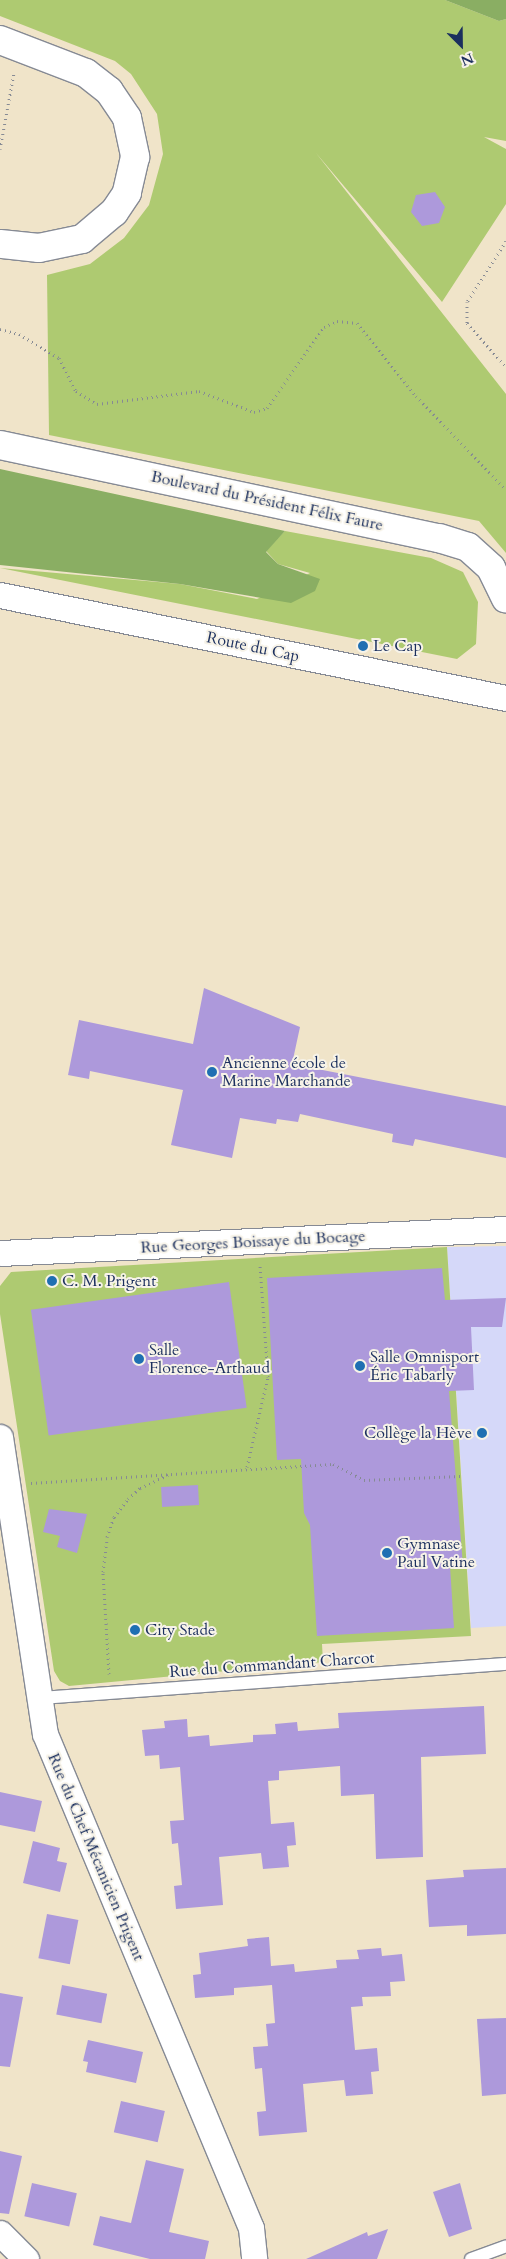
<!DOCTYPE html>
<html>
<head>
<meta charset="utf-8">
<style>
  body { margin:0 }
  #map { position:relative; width:506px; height:2259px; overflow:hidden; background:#f0e4c9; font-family:Cardo,serif }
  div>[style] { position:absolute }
  .built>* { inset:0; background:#d5d8f9 }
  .green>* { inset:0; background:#aeca71 }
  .forest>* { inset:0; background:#8aae63 }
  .building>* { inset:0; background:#ad99db; transform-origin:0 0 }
  .path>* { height:3px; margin-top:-1.5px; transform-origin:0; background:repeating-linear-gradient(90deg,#868a94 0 1px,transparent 0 5px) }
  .roads { filter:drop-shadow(1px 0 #868a94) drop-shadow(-1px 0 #868a94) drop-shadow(0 1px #868a94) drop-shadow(0 -1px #868a94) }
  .service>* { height:12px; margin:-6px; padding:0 6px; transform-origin:6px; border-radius:6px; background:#fff }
  .minor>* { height:25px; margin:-12.5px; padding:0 12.5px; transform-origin:12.5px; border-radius:12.5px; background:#fff }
  .tertiary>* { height:28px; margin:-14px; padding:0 14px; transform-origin:14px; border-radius:14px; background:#fff }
  .dots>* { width:14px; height:14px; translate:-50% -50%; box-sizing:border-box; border:2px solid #f7f3e8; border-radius:50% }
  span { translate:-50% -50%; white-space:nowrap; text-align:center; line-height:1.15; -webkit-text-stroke:4px #f7f3e8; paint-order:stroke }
  .street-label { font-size:16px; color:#1b2f5e }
  .poi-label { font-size:16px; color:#1b2f5e }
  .left { translate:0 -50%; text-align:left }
  .right { translate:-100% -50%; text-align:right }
  .north { position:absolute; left:436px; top:20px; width:50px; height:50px; -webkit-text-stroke:4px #f7f3e8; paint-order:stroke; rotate:157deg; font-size:14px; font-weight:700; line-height:20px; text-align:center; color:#1b2f5e }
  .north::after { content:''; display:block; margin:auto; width:18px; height:22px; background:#1b2f5e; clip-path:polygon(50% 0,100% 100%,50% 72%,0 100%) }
</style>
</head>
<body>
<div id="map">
  <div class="built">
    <i style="clip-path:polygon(506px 1246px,506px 1626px,471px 1628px,447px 1247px)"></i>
  </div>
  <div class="green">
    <i style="clip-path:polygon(0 0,445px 0,499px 21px,506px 19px,506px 141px,484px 137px,506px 149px,506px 204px,442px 302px,316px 153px,506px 394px,506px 553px,479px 521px,49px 435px,47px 275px,90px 264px,124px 238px,149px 205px,163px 154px,157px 114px,131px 74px,115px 61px,0 16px)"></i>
    <i style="clip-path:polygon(285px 531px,431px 558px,463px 572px,478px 602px,476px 644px,457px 659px,0 568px,180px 584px,257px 599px,310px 573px,278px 564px,266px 551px)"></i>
    <i style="clip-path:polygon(447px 1247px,471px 1636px,322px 1644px,323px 1662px,69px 1686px,60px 1681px,54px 1671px,0 1314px,0 1286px,11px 1272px)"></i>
  </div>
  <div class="forest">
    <i style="clip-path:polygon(445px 0,506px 0,506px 19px,499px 21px)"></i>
    <i style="clip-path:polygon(0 469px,285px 531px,266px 552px,278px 564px,320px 579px,315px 591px,291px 603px,180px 584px,0 565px)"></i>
  </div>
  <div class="building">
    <i style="clip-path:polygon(435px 192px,445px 207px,439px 223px,422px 226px,411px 212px,416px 195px)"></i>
    <i style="clip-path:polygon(204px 988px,300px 1027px,292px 1064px,506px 1106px,506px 1158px,415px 1139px,413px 1146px,392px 1142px,393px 1134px,300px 1114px,298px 1122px,277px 1119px,276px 1124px,240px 1118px,232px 1158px,171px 1145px,183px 1090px,90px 1071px,89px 1079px,68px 1075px,79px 1020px,193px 1044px)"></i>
    <i style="clip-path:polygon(442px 1268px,445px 1300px,506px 1298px,502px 1327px,471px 1327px,474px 1390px,449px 1391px,463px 1566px,450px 1566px,454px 1628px,317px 1636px,310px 1525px,304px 1513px,301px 1459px,277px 1460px,267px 1278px)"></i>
    <i style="left:229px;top:1282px;width:127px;height:200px;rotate:82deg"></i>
    <i style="left:198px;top:1485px;width:20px;height:37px;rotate:87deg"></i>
    <i style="clip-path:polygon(49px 1509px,87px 1514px,77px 1553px,57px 1547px,60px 1536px,43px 1532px)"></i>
    <i style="clip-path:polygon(484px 1706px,486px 1754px,421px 1757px,423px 1857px,376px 1859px,374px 1794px,341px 1796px,340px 1766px,279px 1771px,279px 1780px,268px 1781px,271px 1824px,294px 1822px,296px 1845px,287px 1846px,289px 1867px,263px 1869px,261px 1853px,219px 1857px,223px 1905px,176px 1909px,174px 1886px,182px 1885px,178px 1843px,172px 1844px,170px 1821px,184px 1820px,180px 1767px,160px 1769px,159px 1755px,145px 1756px,142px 1730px,165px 1728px,164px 1721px,187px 1719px,188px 1737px,209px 1735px,210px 1746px,253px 1742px,253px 1735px,276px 1734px,275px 1724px,297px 1722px,298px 1731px,339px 1728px,338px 1713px)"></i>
    <i style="clip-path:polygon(0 1792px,42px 1801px,35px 1832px,0 1825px)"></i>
    <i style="clip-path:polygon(33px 1841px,60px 1848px,57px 1861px,67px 1863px,60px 1892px,23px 1883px)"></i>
    <i style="clip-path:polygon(506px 1868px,506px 1934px,467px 1936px,467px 1925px,429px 1927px,426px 1880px,464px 1877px,463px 1870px)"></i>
    <i style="left:47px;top:1914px;width:32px;height:45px;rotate:11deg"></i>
    <i style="clip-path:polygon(269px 1937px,271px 1966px,294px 1964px,295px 1972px,337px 1968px,336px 1960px,359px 1959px,357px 1950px,381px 1948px,382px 1956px,402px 1954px,405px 1981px,390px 1982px,391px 1996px,362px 1997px,363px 2006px,351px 2007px,355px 2050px,377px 2048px,379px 2071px,371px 2072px,373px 2094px,346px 2096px,344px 2080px,303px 2084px,307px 2132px,259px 2136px,257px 2112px,266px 2111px,262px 2068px,255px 2069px,253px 2047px,268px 2046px,266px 2024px,275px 2023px,272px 1985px,234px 1988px,234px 1995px,195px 1998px,193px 1975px,201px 1974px,199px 1953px,248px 1946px,247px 1939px)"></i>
    <i style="left:62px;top:1985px;width:46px;height:30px;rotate:11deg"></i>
    <i style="clip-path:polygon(0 1993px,23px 1997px,10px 2067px,0 2066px)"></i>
    <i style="clip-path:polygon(506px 2018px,506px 2094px,482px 2096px,477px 2019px)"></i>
    <i style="clip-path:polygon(88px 2040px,143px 2052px,136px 2083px,86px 2072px,88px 2062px,83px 2061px)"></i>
    <i style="left:121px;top:2101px;width:45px;height:32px;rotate:13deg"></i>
    <i style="clip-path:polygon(0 2151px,22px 2156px,9px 2214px,0 2213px)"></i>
    <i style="clip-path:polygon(146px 2160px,184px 2169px,169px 2232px,209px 2241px,205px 2259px,150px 2259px,93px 2245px,100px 2216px,131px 2223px)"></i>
    <i style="left:32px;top:2183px;width:46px;height:34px;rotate:13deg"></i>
    <i style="clip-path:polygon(460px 2183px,472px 2229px,449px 2237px,433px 2192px)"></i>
    <i style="clip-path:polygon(388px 2229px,377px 2259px,306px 2259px,367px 2232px,368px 2236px)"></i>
  </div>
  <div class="path">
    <i style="left:0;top:149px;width:77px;rotate:-79.6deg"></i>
    <i style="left:506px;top:241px;width:72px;rotate:122.6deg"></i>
    <i style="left:467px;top:302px;width:21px;rotate:90deg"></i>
    <i style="left:467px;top:323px;width:59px;rotate:48.4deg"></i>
    <i style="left:0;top:329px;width:20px;rotate:15deg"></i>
    <i style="left:19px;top:334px;width:47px;rotate:31deg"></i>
    <i style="left:59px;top:358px;width:37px;rotate:63deg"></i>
    <i style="left:76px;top:391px;width:25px;rotate:32deg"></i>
    <i style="left:97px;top:404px;width:103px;rotate:-7.3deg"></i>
    <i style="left:199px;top:391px;width:59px;rotate:20.9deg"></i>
    <i style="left:254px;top:412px;width:14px;rotate:-17deg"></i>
    <i style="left:267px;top:408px;width:99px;rotate:-54.9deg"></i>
    <i style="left:324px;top:327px;width:14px;rotate:-25deg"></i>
    <i style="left:337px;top:321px;width:20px;rotate:6deg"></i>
    <i style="left:357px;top:323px;width:94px;rotate:51.1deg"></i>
    <i style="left:416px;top:396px;width:130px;rotate:46.2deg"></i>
    <i style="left:247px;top:1467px;width:92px;rotate:-76.9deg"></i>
    <i style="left:268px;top:1377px;width:111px;rotate:-94.1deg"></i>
    <i style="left:31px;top:1483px;width:303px;rotate:-3.6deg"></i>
    <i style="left:333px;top:1464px;width:35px;rotate:27deg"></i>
    <i style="left:364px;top:1480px;width:97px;rotate:-2.4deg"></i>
    <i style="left:109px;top:1674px;width:102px;rotate:-93.4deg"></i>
    <i style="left:103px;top:1572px;width:35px;rotate:-83deg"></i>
    <i style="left:107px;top:1537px;width:21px;rotate:-71deg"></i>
    <i style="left:114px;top:1517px;width:23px;rotate:-52deg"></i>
    <i style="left:128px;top:1499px;width:16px;rotate:-43deg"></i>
    <i style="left:140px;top:1488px;width:31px;rotate:-25deg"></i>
  </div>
  <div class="roads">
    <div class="service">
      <i style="left:40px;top:1698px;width:467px;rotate:-4.2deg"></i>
      <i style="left:471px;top:2259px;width:37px;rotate:-20deg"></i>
    </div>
    <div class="minor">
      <i style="left:0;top:595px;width:516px;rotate:11.51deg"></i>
      <i style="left:0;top:1253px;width:507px;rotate:-2.72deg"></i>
      <i style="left:0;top:1437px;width:300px;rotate:81.4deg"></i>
      <i style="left:45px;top:1734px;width:535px;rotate:67.36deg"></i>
      <i style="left:251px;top:2228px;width:31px;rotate:84deg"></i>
      <i style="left:0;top:2233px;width:37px;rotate:45deg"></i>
    </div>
    <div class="tertiary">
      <i style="left:0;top:40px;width:92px;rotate:21deg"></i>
      <i style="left:86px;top:73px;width:29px;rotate:38deg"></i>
      <i style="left:109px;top:91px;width:32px;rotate:56deg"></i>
      <i style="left:127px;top:118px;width:40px;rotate:78deg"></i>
      <i style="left:135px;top:157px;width:37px;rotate:103deg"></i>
      <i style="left:127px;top:193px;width:23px;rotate:124deg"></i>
      <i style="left:114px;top:212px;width:42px;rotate:139.8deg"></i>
      <i style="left:82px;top:239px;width:44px;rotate:168.2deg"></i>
      <i style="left:39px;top:248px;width:39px;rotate:-174deg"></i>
      <i style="left:0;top:445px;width:449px;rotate:12deg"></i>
      <i style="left:439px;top:538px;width:30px;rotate:17deg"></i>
      <i style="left:468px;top:547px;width:31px;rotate:42deg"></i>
      <i style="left:491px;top:568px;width:34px;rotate:64deg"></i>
    </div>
  </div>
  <div class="dots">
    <i style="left:363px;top:646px;background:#1f6fb2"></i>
    <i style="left:212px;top:1072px;background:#1f6fb2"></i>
    <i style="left:52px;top:1281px;background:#1f6fb2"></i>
    <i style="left:139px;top:1359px;background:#1f6fb2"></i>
    <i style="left:360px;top:1366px;background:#1f6fb2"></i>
    <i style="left:482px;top:1433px;background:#1f6fb2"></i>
    <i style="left:387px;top:1553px;background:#1f6fb2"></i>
    <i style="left:135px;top:1630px;background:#1f6fb2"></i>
  </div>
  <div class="street-label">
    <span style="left:267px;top:501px;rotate:12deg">Boulevard du Président Félix Faure</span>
    <span style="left:253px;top:647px;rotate:12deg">Route du Cap</span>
    <span style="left:253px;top:1242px;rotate:-3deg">Rue Georges Boissaye du Bocage</span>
    <span style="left:272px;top:1665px;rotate:-4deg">Rue du Commandant Charcot</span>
    <span style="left:96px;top:1857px;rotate:67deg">Rue du Chef Mécanicien Prigent</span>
  </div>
  <div class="poi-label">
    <span class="left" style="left:373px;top:646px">Le Cap</span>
    <span class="left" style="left:222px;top:1072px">Ancienne école de<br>Marine Marchande</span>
    <span class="left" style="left:62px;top:1281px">C. M. Prigent</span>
    <span class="left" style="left:149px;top:1359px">Salle<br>Florence-Arthaud</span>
    <span class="left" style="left:370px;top:1366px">Salle Omnisport<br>Éric Tabarly</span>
    <span class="right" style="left:472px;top:1433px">Collège la Hève</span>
    <span class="left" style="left:397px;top:1553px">Gymnase<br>Paul Vatine</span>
    <span class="left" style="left:145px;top:1630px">City Stade</span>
  </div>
  <div class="north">N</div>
</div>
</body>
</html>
